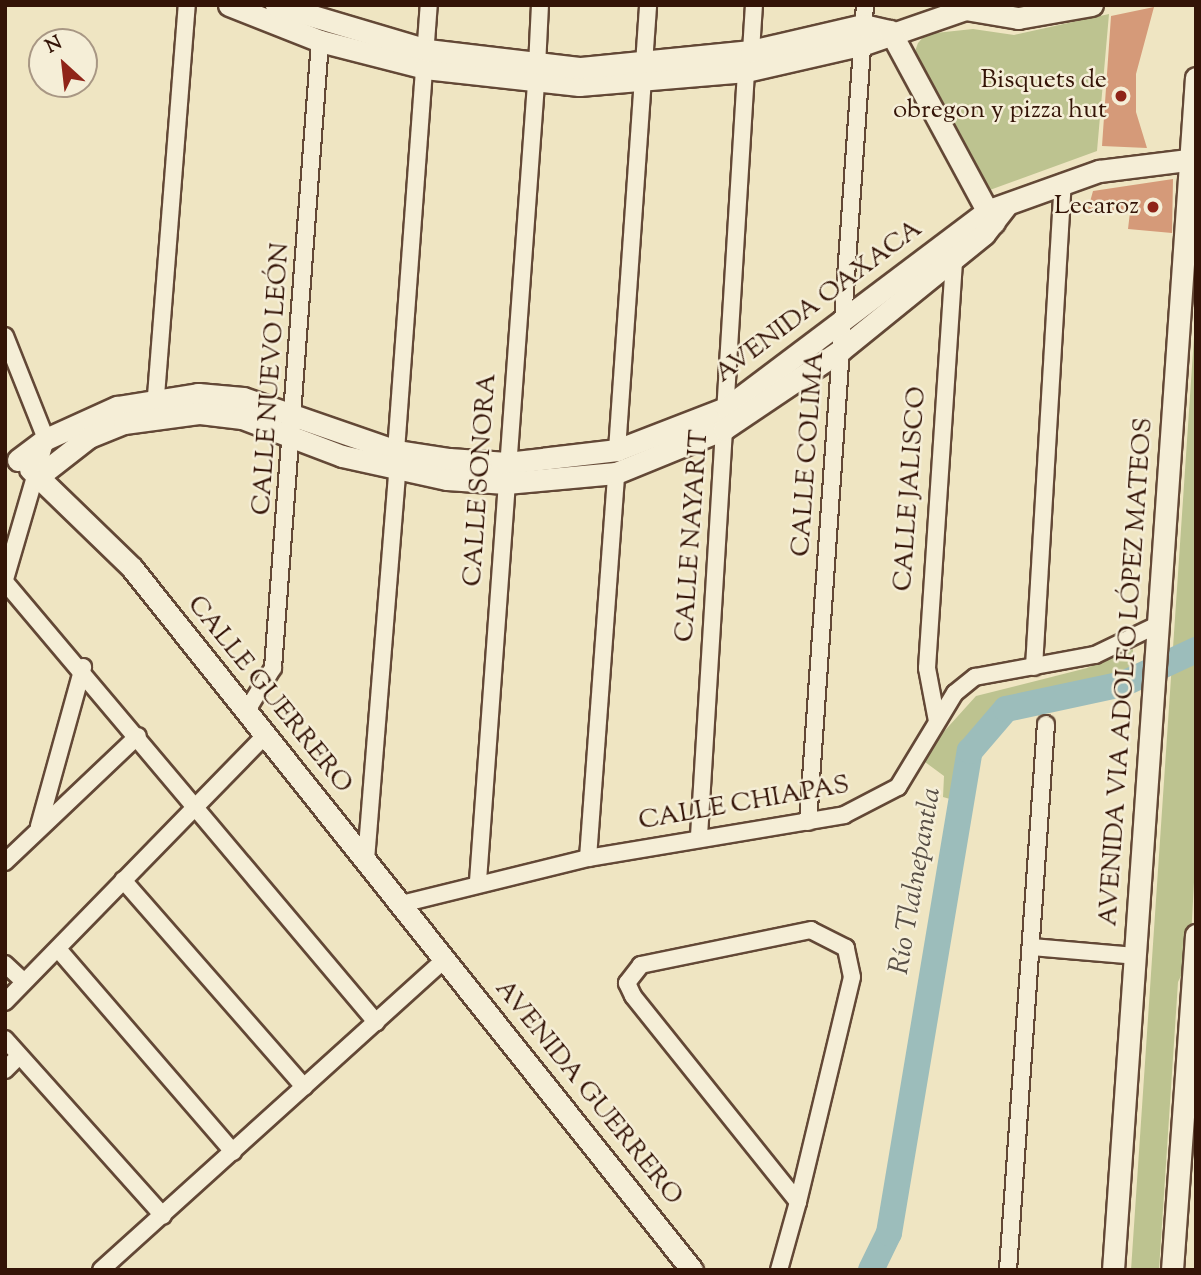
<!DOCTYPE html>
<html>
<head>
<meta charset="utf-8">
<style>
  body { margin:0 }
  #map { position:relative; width:1201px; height:1275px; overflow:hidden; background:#efe5c2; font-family:"Sorts Mill Goudy",serif }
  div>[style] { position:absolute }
  .green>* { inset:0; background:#bdc390 }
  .river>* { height:26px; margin:-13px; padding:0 13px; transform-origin:13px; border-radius:13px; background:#9cbdbb }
  .building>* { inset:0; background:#d59a79 }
  .roads { filter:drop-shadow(2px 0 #634836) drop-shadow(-2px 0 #634836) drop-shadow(0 2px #634836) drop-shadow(0 -2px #634836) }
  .street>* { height:16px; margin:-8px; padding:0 8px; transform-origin:8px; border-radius:8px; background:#f5eed7 }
  .secondary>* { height:21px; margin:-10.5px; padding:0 10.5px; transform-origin:10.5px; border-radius:10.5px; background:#f5eed7 }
  .dots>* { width:19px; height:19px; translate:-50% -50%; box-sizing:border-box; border:4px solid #f5eed7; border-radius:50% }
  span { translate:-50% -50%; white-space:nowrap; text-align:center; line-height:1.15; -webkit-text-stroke:5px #f5eed7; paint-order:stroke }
  .poi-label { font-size:26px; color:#341407 }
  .right { translate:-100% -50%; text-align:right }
  .street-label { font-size:26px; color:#341407 }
  .water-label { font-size:28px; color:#584f46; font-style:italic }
  .frame { position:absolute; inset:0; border:7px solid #341407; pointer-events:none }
  .north { position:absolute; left:28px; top:28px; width:70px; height:70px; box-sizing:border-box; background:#f5eed7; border:2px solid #a89784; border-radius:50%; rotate:333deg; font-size:19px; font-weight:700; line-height:28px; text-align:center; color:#341407 }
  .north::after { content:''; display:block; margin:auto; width:24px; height:32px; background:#8f2418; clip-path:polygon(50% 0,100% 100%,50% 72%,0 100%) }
</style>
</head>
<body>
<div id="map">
  <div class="green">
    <i style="clip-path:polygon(1109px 14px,1097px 151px,976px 195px,914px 54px,918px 43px,926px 34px,973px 29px,1014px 35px)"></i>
    <i style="clip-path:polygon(1196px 307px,1196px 845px,1190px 957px,1178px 982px,1159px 1270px,1131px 1270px)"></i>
    <i style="clip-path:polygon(1133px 649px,1133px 669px,1124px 674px,997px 704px,967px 739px,950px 799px,943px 797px,944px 776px,925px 762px,930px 747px,976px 696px,1087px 668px)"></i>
  </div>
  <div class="river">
    <i style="left:871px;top:1270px;width:41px;rotate:-64.1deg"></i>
    <i style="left:889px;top:1233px;width:489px;rotate:-80.5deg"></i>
    <i style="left:970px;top:751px;width:55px;rotate:-49.4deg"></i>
    <i style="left:1006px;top:709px;width:120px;rotate:-12.1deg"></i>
    <i style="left:1123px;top:684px;width:81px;rotate:-25deg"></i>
  </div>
  <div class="building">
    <i style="clip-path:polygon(1154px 7px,1136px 74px,1136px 112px,1147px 148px,1102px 146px,1111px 16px)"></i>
    <i style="clip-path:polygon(1173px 179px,1172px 233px,1128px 229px,1130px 212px,1088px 209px,1093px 191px)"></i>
  </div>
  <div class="roads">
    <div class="street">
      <i style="left:751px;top:51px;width:46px;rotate:-86.3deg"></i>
      <i style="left:537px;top:66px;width:61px;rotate:-87.2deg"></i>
      <i style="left:5px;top:336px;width:111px;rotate:68.3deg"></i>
      <i style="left:46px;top:439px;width:146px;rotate:106.3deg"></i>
      <i style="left:156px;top:396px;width:392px;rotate:-85.5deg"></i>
      <i style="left:617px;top:450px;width:446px;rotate:-86deg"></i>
      <i style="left:396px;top:451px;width:447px;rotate:-85.8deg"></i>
      <i style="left:5px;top:582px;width:576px;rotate:49.86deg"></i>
      <i style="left:1034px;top:667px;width:485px;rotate:-86.6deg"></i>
      <i style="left:246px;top:712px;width:52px;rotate:-58.5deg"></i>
      <i style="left:273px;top:668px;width:629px;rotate:-85.71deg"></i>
      <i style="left:937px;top:721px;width:54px;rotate:-100.7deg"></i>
      <i style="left:927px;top:668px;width:411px;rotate:-86.2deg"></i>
      <i style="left:808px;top:822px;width:819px;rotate:-86.01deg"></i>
      <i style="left:39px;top:826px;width:165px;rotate:-74.5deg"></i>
      <i style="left:699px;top:836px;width:766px;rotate:-86.48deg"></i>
      <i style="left:588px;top:858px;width:386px;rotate:-85.8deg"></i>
      <i style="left:366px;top:860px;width:389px;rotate:-85.4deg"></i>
      <i style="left:5px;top:862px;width:183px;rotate:-43.5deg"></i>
      <i style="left:123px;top:880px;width:275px;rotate:48.8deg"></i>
      <i style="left:478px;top:881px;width:800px;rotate:-85.84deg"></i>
      <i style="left:401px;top:904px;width:193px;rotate:-13.8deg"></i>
      <i style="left:588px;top:858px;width:260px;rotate:-9.5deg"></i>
      <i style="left:844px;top:815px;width:61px;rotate:-27.4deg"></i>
      <i style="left:898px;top:787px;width:110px;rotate:-58.8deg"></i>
      <i style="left:955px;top:693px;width:26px;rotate:-39deg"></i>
      <i style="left:975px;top:677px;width:122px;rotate:-10.4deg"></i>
      <i style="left:1095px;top:655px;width:67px;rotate:-25.8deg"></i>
      <i style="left:1031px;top:947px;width:105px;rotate:4.9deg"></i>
      <i style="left:58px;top:949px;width:268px;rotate:49.2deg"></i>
      <i style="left:5px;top:964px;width:26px;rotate:43deg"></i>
      <i style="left:5px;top:1002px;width:372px;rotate:-45.7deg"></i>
      <i style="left:5px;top:1039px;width:237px;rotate:48.2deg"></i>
      <i style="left:5px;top:1070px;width:18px;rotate:-45deg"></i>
      <i style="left:101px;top:1270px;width:464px;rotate:-42.1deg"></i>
      <i style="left:779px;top:1270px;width:71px;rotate:-74.4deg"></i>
      <i style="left:798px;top:1202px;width:231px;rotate:-76.5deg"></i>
      <i style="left:852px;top:977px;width:30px;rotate:-102deg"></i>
      <i style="left:846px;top:948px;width:39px;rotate:-153deg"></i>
      <i style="left:811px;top:930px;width:174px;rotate:168.4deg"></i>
      <i style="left:641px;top:965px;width:23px;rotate:128deg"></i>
      <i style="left:627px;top:983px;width:14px;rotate:65deg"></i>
      <i style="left:633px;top:996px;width:264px;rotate:51.3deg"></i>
      <i style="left:1008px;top:1270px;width:547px;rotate:-86.02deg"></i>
    </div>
    <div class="secondary">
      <i style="left:229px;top:5px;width:98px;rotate:21.6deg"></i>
      <i style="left:320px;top:41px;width:108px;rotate:14.4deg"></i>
      <i style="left:425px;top:68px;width:155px;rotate:6.3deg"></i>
      <i style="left:579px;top:85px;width:168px;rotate:-4.8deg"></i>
      <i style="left:746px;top:71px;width:121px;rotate:-12.9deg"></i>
      <i style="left:864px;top:44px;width:107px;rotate:-19.1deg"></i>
      <i style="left:965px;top:9px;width:54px;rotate:9.6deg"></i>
      <i style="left:1018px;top:18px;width:75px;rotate:-10deg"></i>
      <i style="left:276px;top:5px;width:158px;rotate:16.6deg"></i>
      <i style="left:427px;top:50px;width:155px;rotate:6.7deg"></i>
      <i style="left:581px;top:68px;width:171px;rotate:-5.7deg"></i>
      <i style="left:751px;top:51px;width:115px;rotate:-13.1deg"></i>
      <i style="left:863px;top:25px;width:28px;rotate:13deg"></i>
      <i style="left:890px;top:31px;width:218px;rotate:61.6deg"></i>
      <i style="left:18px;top:460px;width:35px;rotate:-37deg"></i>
      <i style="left:46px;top:439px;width:78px;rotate:-24.3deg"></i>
      <i style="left:117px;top:407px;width:82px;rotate:-9.1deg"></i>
      <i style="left:198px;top:394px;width:45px;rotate:5.1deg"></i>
      <i style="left:243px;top:398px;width:162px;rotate:19.1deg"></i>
      <i style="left:396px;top:451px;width:54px;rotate:8.6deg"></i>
      <i style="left:449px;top:459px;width:58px;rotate:3.9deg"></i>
      <i style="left:507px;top:463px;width:111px;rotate:-6.7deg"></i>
      <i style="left:617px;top:450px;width:117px;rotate:-21.1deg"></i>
      <i style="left:726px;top:408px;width:327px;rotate:-37deg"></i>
      <i style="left:987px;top:211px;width:119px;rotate:-19.7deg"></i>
      <i style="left:1099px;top:171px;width:98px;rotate:-7.1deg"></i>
      <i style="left:30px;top:469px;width:142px;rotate:44.1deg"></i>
      <i style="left:132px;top:568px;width:898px;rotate:51.42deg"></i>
      <i style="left:39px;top:476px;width:63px;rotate:-38deg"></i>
      <i style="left:89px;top:437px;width:38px;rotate:-22deg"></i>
      <i style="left:124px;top:423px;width:77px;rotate:-7.5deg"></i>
      <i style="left:200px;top:413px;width:42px;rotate:6.8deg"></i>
      <i style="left:242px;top:418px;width:107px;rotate:20.8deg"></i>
      <i style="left:342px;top:456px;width:107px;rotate:12.4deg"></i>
      <i style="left:447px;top:479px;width:59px;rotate:3.9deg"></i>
      <i style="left:506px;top:483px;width:110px;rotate:-5.2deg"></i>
      <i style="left:616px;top:473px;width:117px;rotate:-22.2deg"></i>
      <i style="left:724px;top:429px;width:141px;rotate:-34deg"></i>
      <i style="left:841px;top:350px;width:184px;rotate:-39deg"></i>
      <i style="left:984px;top:234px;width:36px;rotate:-52deg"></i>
      <i style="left:1113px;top:1270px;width:1195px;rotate:-86.02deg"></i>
      <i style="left:1172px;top:1270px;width:336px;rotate:-85.9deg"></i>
    </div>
  </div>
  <div class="dots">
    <i style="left:1121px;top:96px;background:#8f2418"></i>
    <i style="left:1153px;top:207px;background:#8f2418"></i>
  </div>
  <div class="poi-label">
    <span class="right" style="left:1107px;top:96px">Bisquets de<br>obregon y pizza hut</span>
    <span class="right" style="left:1139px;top:207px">Lecaroz</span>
  </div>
  <div class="street-label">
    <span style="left:819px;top:302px;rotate:-37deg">AVENIDA OAXACA</span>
    <span style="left:272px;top:379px;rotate:-86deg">CALLE NUEVO LEÓN</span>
    <span style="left:809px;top:454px;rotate:-86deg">CALLE COLIMA</span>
    <span style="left:481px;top:480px;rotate:-86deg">CALLE SONORA</span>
    <span style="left:911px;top:489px;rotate:-86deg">CALLE JALISCO</span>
    <span style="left:693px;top:536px;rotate:-86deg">CALLE NAYARIT</span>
    <span style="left:1127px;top:672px;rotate:-86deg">AVENIDA VIA ADOLFO LÓPEZ MATEOS</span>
    <span style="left:269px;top:695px;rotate:51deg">CALLE GUERRERO</span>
    <span style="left:744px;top:804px;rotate:-10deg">CALLE CHIAPAS</span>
    <span style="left:588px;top:1093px;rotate:51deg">AVENIDA GUERRERO</span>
  </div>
  <div class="water-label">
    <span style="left:916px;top:881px;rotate:-80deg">Río Tlalnepantla</span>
  </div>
  <div class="frame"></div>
  <div class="north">N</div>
</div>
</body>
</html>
